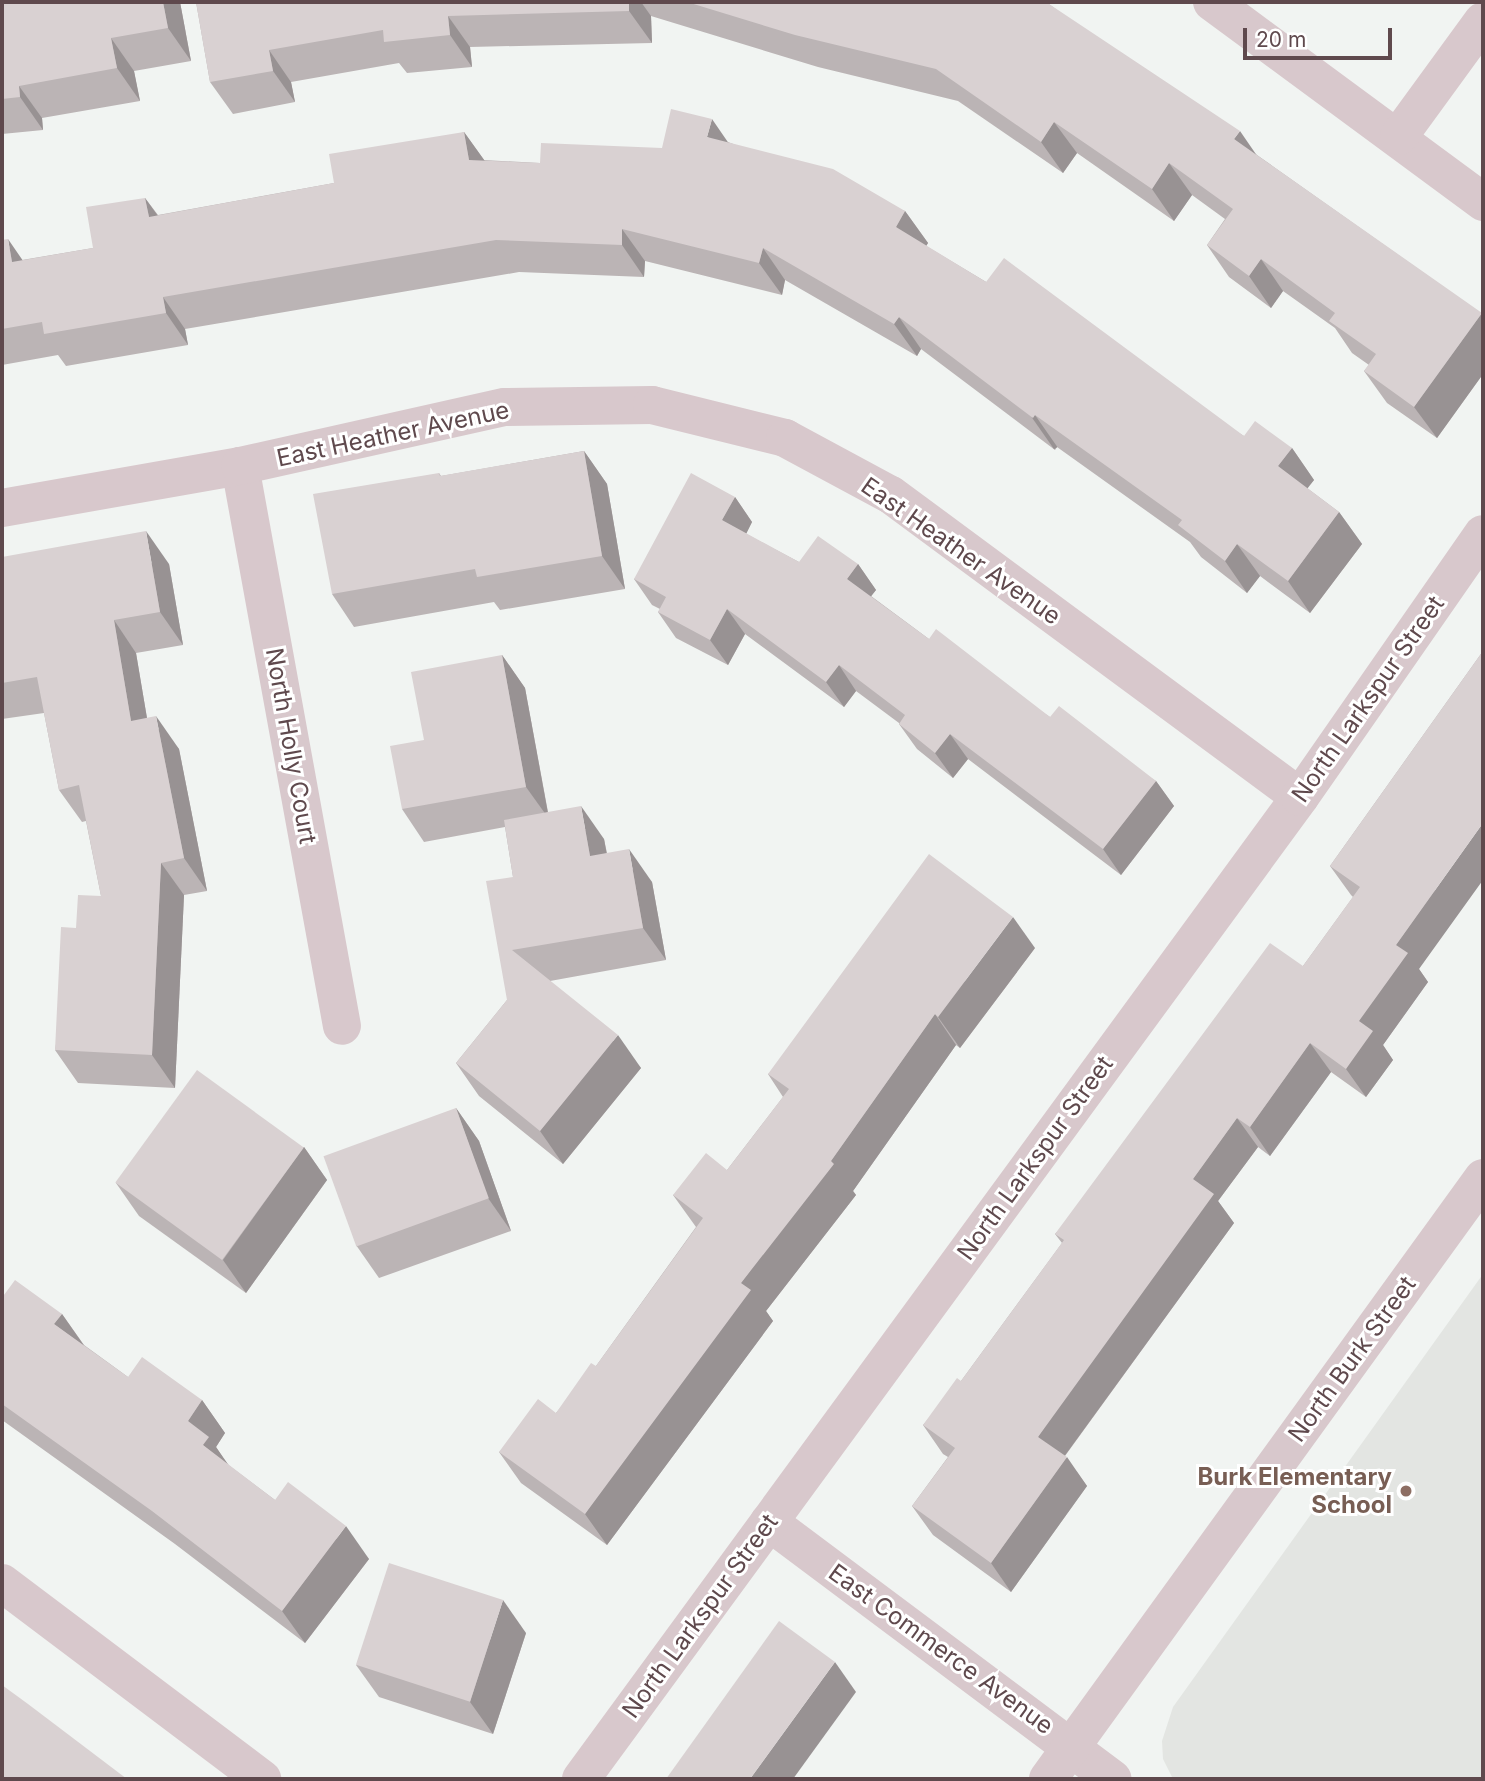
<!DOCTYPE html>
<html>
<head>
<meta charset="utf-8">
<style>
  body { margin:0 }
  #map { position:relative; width:1485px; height:1781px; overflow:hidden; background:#f1f4f2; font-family:Inter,sans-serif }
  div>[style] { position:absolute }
  .education>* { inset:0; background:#e3e5e2 }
  .minor>* { height:38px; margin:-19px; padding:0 19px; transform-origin:19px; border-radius:19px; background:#d8c8cc }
  .tertiary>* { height:38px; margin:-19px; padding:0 19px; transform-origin:19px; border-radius:19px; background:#d8c8cc }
  .wall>* { inset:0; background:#bbb4b5 }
  .shaded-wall>* { inset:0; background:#989293; transform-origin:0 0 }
  .building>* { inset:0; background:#d9d1d2; transform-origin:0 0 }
  .dots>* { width:19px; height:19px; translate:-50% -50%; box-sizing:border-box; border:4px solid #fff; border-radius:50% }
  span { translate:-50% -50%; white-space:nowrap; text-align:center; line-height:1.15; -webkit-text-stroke:6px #fff; paint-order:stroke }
  .street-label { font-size:24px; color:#5f494d }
  .education-label { font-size:24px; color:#785e54; font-weight:700 }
  .right { translate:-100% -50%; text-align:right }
  .frame { position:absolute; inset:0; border:4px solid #5f494d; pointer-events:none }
  .scale { position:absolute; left:1243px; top:28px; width:149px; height:32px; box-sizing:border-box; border:4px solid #5f494d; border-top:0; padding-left:9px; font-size:21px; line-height:24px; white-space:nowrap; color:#5f494d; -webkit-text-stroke:5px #fff; paint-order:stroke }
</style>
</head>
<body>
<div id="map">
  <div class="education">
    <i style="clip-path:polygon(1483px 1274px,1483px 1779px,1173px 1779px,1163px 1759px,1162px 1741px,1173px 1707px)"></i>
  </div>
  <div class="minor">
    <i style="left:1212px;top:2px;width:337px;rotate:36.4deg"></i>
    <i style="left:1399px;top:136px;width:142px;rotate:-53.9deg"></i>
    <i style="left:240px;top:466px;width:569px;rotate:79.68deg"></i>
    <i style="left:2px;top:508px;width:242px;rotate:-10deg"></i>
    <i style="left:240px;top:466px;width:271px;rotate:-12.6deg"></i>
    <i style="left:505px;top:407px;width:147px;rotate:-0.8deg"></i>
    <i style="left:652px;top:405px;width:137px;rotate:13.9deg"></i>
    <i style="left:785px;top:438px;width:120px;rotate:28.3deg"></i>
    <i style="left:891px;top:495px;width:508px;rotate:36.44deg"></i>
    <i style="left:769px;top:1522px;width:429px;rotate:36.8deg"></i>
    <i style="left:2px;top:1583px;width:326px;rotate:37deg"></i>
    <i style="left:581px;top:1779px;width:1217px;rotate:-53.79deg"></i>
    <i style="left:1300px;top:797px;width:320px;rotate:-55.2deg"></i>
  </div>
  <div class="tertiary">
    <i style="left:1048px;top:1779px;width:742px;rotate:-54.1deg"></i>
  </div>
  <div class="wall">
    <i style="clip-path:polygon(2px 2px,180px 2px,191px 61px,134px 71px,140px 101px,42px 118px,43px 130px,2px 134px)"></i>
    <i style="clip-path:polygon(196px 2px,1046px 2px,1257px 155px,1483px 315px,1483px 374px,1437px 438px,1387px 403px,1364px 371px,1369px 365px,1352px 353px,1335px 328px,1283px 291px,1271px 308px,1229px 277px,1207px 245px,1225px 219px,1192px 195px,1174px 221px,1077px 153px,1063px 173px,958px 101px,818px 67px,651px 16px,652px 43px,470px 47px,472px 67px,407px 73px,399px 63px,291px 82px,295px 102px,233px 114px,210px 82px)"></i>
    <i style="clip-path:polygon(464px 132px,484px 160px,540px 163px,662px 148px,728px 142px,905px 211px,928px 243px,926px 246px,1244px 436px,1292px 448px,1314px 480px,1307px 488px,1339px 512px,1362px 544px,1310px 613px,1260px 576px,1247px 593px,1201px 557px,1190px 542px,1057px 447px,1055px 450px,921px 349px,917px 356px,785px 280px,782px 295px,645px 261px,644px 277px,519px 272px,185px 329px,188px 345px,66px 366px,58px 355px,2px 365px,2px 240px,22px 260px,93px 248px,145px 198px,158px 215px,334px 183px)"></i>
    <i style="clip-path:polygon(584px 451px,607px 484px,625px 589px,500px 610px,494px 602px,354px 627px,332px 594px,439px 473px,441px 476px)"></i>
    <i style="clip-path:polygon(735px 497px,752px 522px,746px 534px,799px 562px,858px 564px,876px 590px,871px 596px,929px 639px,1050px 717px,1156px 781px,1174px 806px,1121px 875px,968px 759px,953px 778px,917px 749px,899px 724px,899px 723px,856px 691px,844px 707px,745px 634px,728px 665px,676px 638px,658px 612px,660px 609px,652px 605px,634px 579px)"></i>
    <i style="clip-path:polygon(2px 557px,169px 564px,183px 645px,136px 653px,147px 718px,179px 749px,207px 891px,184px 895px,175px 1088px,78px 1083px,55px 1050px,76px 928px,101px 896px,86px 821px,82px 822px,59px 790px,44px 713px,2px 719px)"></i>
    <i style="clip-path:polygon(1483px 651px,1419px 969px,1428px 982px,1383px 1045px,1393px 1060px,1366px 1097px,1331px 1072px,1270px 1156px,1258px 1147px,1218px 1201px,1234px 1223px,1065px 1456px,1087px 1486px,1011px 1592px,933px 1535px,912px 1506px,948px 1457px,943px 1454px,923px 1425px,961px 1381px,1062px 1243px,1055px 1234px,1303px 966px,1353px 897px,1351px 895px,1330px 866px)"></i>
    <i style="clip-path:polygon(502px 655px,525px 688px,548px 812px,604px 839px,607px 853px,652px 882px,666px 960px,550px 981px,641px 1068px,563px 1164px,479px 1096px,456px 1063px,507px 1000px,513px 877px,505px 827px,424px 842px,402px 809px,424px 740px)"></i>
    <i style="clip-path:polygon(1035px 948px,960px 1048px,956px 1045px,853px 1191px,856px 1195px,766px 1311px,773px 1321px,607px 1545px,521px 1483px,499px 1452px,556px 1413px,596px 1366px,696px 1227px,673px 1195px,727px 1170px,783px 1097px,768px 1074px)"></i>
    <i style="clip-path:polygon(456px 1108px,479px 1141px,511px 1231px,379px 1278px,356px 1245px)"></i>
    <i style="clip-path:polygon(304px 1147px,327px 1180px,246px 1293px,139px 1216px,116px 1183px)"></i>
    <i style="clip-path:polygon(2px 1294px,62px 1314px,84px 1345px,128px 1377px,202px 1400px,225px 1433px,216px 1447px,227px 1464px,275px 1500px,369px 1559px,305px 1643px,175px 1544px,2px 1420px)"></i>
    <i style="clip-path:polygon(526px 1633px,493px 1734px,379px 1697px,356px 1665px)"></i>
  </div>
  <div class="shaded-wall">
    <i style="clip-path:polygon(163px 2px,180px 2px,191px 61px,168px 28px)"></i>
    <i style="clip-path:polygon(629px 2px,641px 2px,651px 16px,652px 43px,629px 11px)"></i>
    <i style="clip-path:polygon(448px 16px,470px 47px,472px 67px,450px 35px)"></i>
    <i style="clip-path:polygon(111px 38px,134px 71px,140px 101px,117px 68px)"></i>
    <i style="clip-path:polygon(269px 50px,291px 82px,295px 102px,273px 71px)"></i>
    <i style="clip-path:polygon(19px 86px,42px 118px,43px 130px,20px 97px)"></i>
    <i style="clip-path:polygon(712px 119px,734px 151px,707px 137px)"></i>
    <i style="clip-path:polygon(1054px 122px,1077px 153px,1063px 173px,1041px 142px)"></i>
    <i style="clip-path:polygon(1240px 131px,1262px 163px,1234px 139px)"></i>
    <i style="clip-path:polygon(464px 132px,487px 164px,469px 160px)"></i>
    <i style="clip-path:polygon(1169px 163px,1192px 195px,1174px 221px,1152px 189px)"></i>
    <i style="clip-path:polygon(145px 198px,168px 230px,149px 217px)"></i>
    <i style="clip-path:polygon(905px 211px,928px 243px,918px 259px,896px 227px)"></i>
    <i style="clip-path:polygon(622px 229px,645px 261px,644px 277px,622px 245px)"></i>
    <i style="clip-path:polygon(8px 239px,30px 271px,12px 262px)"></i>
    <i style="clip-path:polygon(763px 248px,785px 280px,782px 295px,759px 263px)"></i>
    <i style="clip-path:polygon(1261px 259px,1283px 291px,1271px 308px,1249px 276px)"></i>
    <i style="clip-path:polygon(163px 297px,185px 329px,188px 345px,166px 313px)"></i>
    <i style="clip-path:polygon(1482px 313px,1483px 315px,1483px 374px,1437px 438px,1414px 407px)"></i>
    <i style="clip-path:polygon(899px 317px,921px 349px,917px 356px,894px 324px)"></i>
    <i style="left:1035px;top:415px;width:39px;height:4px;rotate:55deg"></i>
    <i style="clip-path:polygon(1292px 448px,1314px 480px,1300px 498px,1278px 466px)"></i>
    <i style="clip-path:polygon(584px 451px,607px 484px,625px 589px,602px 556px)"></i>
    <i style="clip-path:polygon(735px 497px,752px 522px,740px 546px,722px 520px)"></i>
    <i style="clip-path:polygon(1339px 512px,1362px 544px,1310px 613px,1288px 581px)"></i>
    <i style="clip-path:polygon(146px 531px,169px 564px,183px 645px,160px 612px)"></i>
    <i style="clip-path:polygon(1237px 544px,1260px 576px,1247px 593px,1225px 561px)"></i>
    <i style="clip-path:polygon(858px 564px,876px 590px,865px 604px,847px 579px)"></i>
    <i style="clip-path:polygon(727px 609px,745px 634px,728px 665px,710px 640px)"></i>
    <i style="clip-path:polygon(114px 620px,136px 653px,153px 754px,131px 721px)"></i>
    <i style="clip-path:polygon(502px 655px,525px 688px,549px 819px,526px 787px)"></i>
    <i style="clip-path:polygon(839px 665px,856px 691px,844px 707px,826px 682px)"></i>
    <i style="clip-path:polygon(156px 716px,179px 749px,207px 891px,184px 858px)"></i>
    <i style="clip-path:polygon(950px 734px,968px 759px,953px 778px,935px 753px)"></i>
    <i style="clip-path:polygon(1156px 781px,1174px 806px,1121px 875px,1103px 849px)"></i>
    <i style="clip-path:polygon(581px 806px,604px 839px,613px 889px,590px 856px)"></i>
    <i style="clip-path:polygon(1483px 823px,1483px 880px,1419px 969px,1428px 982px,1383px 1045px,1393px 1060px,1366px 1097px,1346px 1069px,1359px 1021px,1396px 945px)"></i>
    <i style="clip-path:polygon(629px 849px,652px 882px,666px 960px,643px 928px)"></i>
    <i style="clip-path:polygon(161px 863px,184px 895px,175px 1088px,152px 1055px)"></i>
    <i style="clip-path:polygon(1013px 917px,1035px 948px,960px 1048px,938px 1017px)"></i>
    <i style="clip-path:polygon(935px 1014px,956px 1045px,853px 1191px,856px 1195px,766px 1311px,773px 1321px,607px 1545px,585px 1514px,741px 1283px,831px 1161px)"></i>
    <i style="clip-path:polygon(618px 1035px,641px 1068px,563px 1164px,540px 1131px)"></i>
    <i style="clip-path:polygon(1310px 1043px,1331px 1072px,1270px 1156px,1250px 1127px)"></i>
    <i style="clip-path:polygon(456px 1108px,479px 1141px,511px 1231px,488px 1198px)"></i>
    <i style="clip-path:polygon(1237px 1118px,1258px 1147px,1218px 1201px,1234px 1223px,1058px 1465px,1038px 1437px,1193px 1179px)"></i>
    <i style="clip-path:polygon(304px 1147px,327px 1180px,246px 1293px,223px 1260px)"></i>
    <i style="clip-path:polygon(62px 1314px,85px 1347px,54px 1324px)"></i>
    <i style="clip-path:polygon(202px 1400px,225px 1433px,216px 1447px,232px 1470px,203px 1445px,188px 1421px)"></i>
    <i style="clip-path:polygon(1067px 1457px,1087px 1486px,1011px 1592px,991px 1563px)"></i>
    <i style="clip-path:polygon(346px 1526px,369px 1559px,305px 1643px,282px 1611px)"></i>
    <i style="clip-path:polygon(503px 1600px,526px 1633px,493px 1734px,470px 1702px)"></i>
    <i style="clip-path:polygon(835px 1662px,856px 1692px,793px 1779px,750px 1779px)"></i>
  </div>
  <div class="building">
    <i style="clip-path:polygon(2px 2px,163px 2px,168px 28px,111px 38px,117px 68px,19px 86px,20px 97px,2px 99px)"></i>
    <i style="clip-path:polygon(196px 2px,629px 2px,629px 11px,448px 16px,450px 35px,384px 42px,383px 30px,269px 50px,273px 71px,210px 82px)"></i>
    <i style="clip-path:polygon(687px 2px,1046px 2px,1240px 131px,1234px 139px,1482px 313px,1414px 407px,1364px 371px,1376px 354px,1329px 321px,1335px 313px,1261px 259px,1249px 276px,1207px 245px,1233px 209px,1169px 163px,1152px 189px,1054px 122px,1041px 142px,936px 69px,795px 35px)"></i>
    <i style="clip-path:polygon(671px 109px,712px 119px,707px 137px,833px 169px,905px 211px,896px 227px,986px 282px,1004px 258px,1244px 436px,1255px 421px,1292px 448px,1278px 466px,1339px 512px,1288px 581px,1237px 544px,1225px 561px,1178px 525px,1182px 520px,1035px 415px,1033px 418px,899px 317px,894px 324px,763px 248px,759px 263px,622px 229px,622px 245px,496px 240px,163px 297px,166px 313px,44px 334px,42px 322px,2px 329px,2px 240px,8px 239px,12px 262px,93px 248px,86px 207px,145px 198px,149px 217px,334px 183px,329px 154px,464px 132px,469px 160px,540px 163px,541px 143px,662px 148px)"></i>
    <i style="clip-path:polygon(584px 451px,602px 556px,477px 577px,475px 569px,332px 594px,313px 494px,439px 473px,440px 476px)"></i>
    <i style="clip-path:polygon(691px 473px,735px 497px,722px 520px,799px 562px,818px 536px,858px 564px,847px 579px,929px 639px,936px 629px,1050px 717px,1059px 706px,1156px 781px,1103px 849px,950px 734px,935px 753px,899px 724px,905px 715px,839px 665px,826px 682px,727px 609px,710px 640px,658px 612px,666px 597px,634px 579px)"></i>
    <i style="clip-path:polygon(146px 531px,160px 612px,114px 620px,131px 721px,156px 716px,184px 858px,161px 863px,152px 1055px,55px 1050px,61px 927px,76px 928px,78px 895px,101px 896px,79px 785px,59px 790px,37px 677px,2px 683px,2px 557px)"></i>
    <i style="clip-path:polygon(1483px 651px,1483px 809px,1481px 812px,1483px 814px,1483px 823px,1396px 945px,1408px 953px,1359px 1021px,1373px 1031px,1346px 1069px,1310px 1043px,1250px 1127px,1237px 1118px,1193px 1179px,1214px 1194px,1038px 1437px,1067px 1457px,991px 1563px,912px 1506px,955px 1448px,923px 1425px,957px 1378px,961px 1381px,1064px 1240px,1055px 1234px,1270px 943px,1303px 966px,1360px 887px,1330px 866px)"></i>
    <i style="clip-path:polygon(502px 655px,526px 787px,402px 809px,390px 746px,424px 740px,411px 672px)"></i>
    <i style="clip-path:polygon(581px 806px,590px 856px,629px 849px,643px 928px,512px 950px,618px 1035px,540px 1131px,456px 1063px,507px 1000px,486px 881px,513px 877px,504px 820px)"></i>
    <i style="clip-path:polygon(929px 854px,1013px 917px,938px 1017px,935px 1014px,831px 1161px,834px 1164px,741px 1283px,751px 1290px,585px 1514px,499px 1452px,538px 1399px,556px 1413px,591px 1363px,596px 1366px,703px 1218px,673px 1195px,706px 1153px,727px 1170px,789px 1089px,768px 1074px)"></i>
    <i style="left:197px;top:1070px;width:132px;height:139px;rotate:36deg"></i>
    <i style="left:456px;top:1108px;width:96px;height:141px;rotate:70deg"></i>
    <i style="clip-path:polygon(15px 1280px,62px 1314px,54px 1324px,128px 1377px,142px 1357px,202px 1400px,188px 1421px,209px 1437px,203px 1445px,275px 1500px,288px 1482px,346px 1526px,282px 1611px,152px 1511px,2px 1404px,2px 1294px,4px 1295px)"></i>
    <i style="left:389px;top:1563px;width:120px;height:107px;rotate:18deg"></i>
    <i style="clip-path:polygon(779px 1621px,835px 1662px,750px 1779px,666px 1779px)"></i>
    <i style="clip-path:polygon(2px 1685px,28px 1704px,127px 1779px,2px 1779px)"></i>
  </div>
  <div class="dots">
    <i style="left:1406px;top:1491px;background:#8d6e63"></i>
  </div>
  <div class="street-label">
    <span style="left:393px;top:434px;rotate:-12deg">East Heather Avenue</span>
    <span style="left:961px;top:551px;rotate:35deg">East Heather Avenue</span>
    <span style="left:1368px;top:699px;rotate:-55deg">North Larkspur Street</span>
    <span style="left:291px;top:746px;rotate:80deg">North Holly Court</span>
    <span style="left:1035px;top:1158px;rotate:-54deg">North Larkspur Street</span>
    <span style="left:1352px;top:1359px;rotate:-54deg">North Burk Street</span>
    <span style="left:700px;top:1616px;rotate:-54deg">North Larkspur Street</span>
    <span style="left:941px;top:1649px;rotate:36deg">East Commerce Avenue</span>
  </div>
  <div class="education-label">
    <span class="right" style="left:1392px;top:1491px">Burk Elementary<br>School</span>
  </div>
  <div class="frame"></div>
  <div class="scale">20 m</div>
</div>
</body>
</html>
